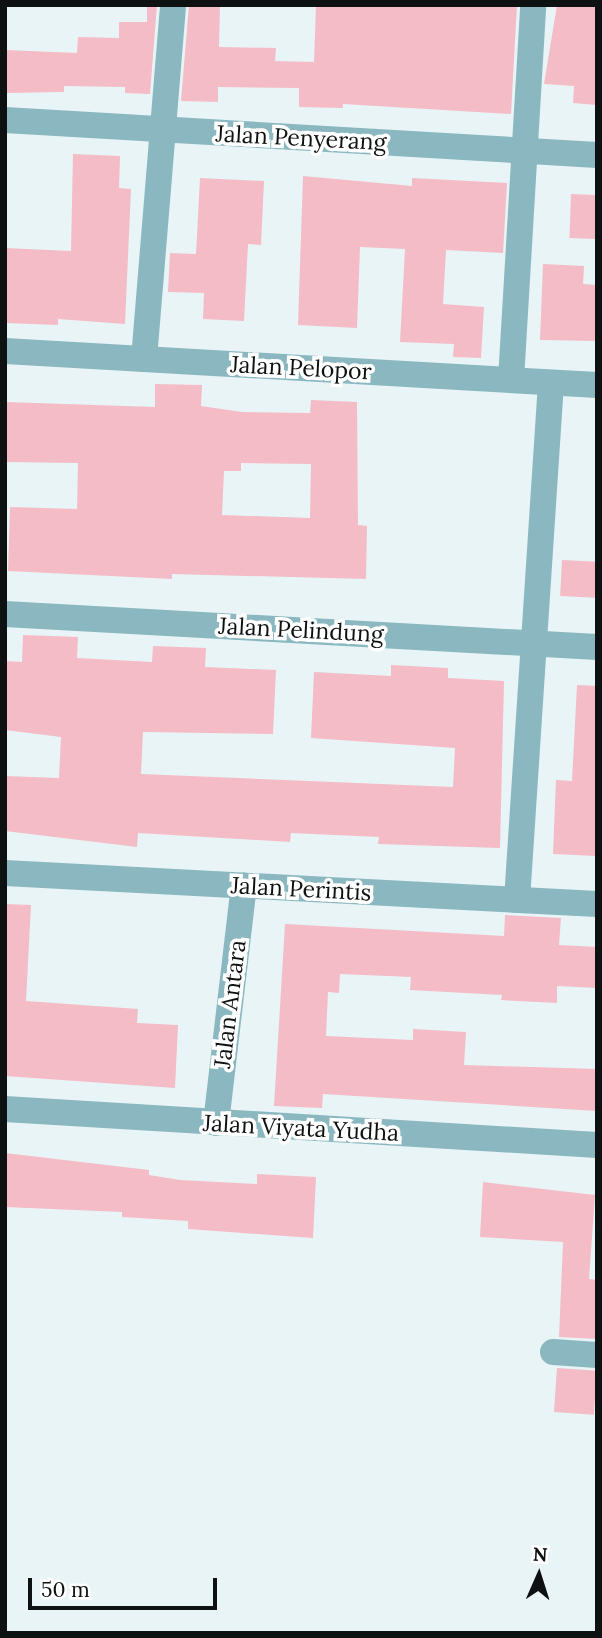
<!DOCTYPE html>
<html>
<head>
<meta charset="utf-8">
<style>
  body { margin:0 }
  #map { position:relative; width:602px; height:1638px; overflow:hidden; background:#e9f4f6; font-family:Lora,serif }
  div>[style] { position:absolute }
  .building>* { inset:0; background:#f4bcc7; transform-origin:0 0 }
  .minor>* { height:26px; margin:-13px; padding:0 13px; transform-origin:13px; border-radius:13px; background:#8bb8c0 }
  span { translate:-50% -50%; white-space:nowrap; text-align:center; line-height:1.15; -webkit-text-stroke:7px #fff; paint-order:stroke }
  .street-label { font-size:23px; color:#0e1112 }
  .frame { position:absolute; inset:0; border:7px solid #0e1112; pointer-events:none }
  .north { position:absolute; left:504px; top:1540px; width:70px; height:70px; -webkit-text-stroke:5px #fff; paint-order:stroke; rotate:3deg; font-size:19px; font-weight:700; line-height:28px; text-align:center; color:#0e1112 }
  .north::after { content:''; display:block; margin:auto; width:24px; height:32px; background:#0e1112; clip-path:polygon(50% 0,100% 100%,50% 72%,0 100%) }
  .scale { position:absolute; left:28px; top:1578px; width:189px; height:32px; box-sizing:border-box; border:4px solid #0e1112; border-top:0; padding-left:9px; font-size:21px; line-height:24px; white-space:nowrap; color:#0e1112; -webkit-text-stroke:5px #fff; paint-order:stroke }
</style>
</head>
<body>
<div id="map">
  <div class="building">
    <i style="clip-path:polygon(147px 5px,157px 5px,150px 94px,125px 93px,125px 87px,64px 86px,64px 92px,5px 93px,5px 50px,77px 53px,78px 37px,119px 38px,119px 22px,147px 22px)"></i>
    <i style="clip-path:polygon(189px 5px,220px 5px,219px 47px,276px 48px,275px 61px,314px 62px,316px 5px,517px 5px,511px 114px,343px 104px,343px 108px,299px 107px,299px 88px,218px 87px,218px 102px,181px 101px)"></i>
    <i style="clip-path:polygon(557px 5px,597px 5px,597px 105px,573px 103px,574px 86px,544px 84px)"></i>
    <i style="clip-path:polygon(73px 154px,120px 156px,119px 188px,131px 189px,125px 324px,58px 319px,58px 325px,5px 323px,5px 248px,71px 251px)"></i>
    <i style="clip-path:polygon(303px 176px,412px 186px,412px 178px,507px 183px,503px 253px,446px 250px,443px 304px,484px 307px,481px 358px,453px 357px,454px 344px,400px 342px,405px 249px,360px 247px,357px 328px,298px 325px)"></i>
    <i style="clip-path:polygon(200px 178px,264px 181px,261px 245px,248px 244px,244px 321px,203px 319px,204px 293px,168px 292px,170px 253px,196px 254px)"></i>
    <i style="left:571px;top:194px;width:26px;height:44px;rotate:2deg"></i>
    <i style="clip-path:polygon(543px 264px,584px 266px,583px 284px,597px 285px,597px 341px,540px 340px)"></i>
    <i style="clip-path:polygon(evenodd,155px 384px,202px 385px,201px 406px,242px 412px,310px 413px,311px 400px,357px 402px,358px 525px,367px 526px,366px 579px,172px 574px,172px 579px,8px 571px,10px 507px,77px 509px,78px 463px,5px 462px,5px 402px,155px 407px,155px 384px,241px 463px,311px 464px,310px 518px,222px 515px,224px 471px,241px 471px,241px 463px)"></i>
    <i style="left:562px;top:560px;width:35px;height:36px;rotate:3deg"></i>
    <i style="clip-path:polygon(23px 635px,78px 637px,77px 658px,152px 662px,153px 646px,206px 648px,205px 667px,276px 670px,273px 734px,143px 732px,141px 774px,453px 787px,455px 748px,311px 738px,314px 672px,391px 676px,391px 665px,448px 668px,448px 678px,504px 681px,500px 848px,378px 844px,379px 837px,291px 833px,290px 842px,138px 833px,137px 847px,5px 831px,5px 776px,59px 778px,61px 737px,5px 730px,5px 661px,22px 662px)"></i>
    <i style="clip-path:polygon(577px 685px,597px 686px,597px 856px,553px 854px,556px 780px,572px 781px)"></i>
    <i style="clip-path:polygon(5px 904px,31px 905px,26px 1001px,138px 1009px,137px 1023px,178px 1025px,175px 1088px,5px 1076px)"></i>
    <i style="clip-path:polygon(505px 915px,561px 918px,559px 945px,597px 947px,597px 988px,557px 986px,557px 1003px,501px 1000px,502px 995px,410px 990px,411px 977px,340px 974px,339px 993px,328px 992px,326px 1036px,413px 1040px,413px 1029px,466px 1032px,464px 1065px,597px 1069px,597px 1111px,323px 1094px,322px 1108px,274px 1106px,285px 924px,504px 936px)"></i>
    <i style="clip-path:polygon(5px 1153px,149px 1170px,149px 1175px,180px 1180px,257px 1184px,257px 1174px,316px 1177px,313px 1238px,188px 1229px,188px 1221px,122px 1217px,122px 1212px,5px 1207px)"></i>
    <i style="clip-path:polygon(483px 1182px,595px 1195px,589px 1279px,597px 1280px,597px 1339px,559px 1337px,563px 1242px,480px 1237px)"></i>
    <i style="left:557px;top:1368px;width:40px;height:44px;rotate:4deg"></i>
  </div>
  <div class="minor">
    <i style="left:5px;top:120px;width:593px;rotate:3.38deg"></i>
    <i style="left:5px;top:351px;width:593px;rotate:3.29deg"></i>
    <i style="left:144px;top:359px;width:355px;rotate:-85.3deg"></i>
    <i style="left:511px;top:380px;width:376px;rotate:-86.6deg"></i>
    <i style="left:5px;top:614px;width:593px;rotate:3.19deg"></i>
    <i style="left:5px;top:873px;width:593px;rotate:3deg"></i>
    <i style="left:517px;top:900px;width:518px;rotate:-86.24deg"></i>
    <i style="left:5px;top:1109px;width:593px;rotate:3.48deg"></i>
    <i style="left:216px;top:1123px;width:239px;rotate:-83.3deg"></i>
    <i style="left:553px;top:1352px;width:44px;rotate:3.9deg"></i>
  </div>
  <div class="street-label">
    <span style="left:301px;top:138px;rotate:3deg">Jalan Penyerang</span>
    <span style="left:301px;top:368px;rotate:3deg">Jalan Pelopor</span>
    <span style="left:301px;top:630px;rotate:3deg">Jalan Pelindung</span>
    <span style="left:301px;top:889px;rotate:3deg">Jalan Perintis</span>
    <span style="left:230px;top:1004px;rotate:-83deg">Jalan Antara</span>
    <span style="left:301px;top:1128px;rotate:3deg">Jalan Viyata Yudha</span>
  </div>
  <div class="frame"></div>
  <div class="north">N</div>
  <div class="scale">50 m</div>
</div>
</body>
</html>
